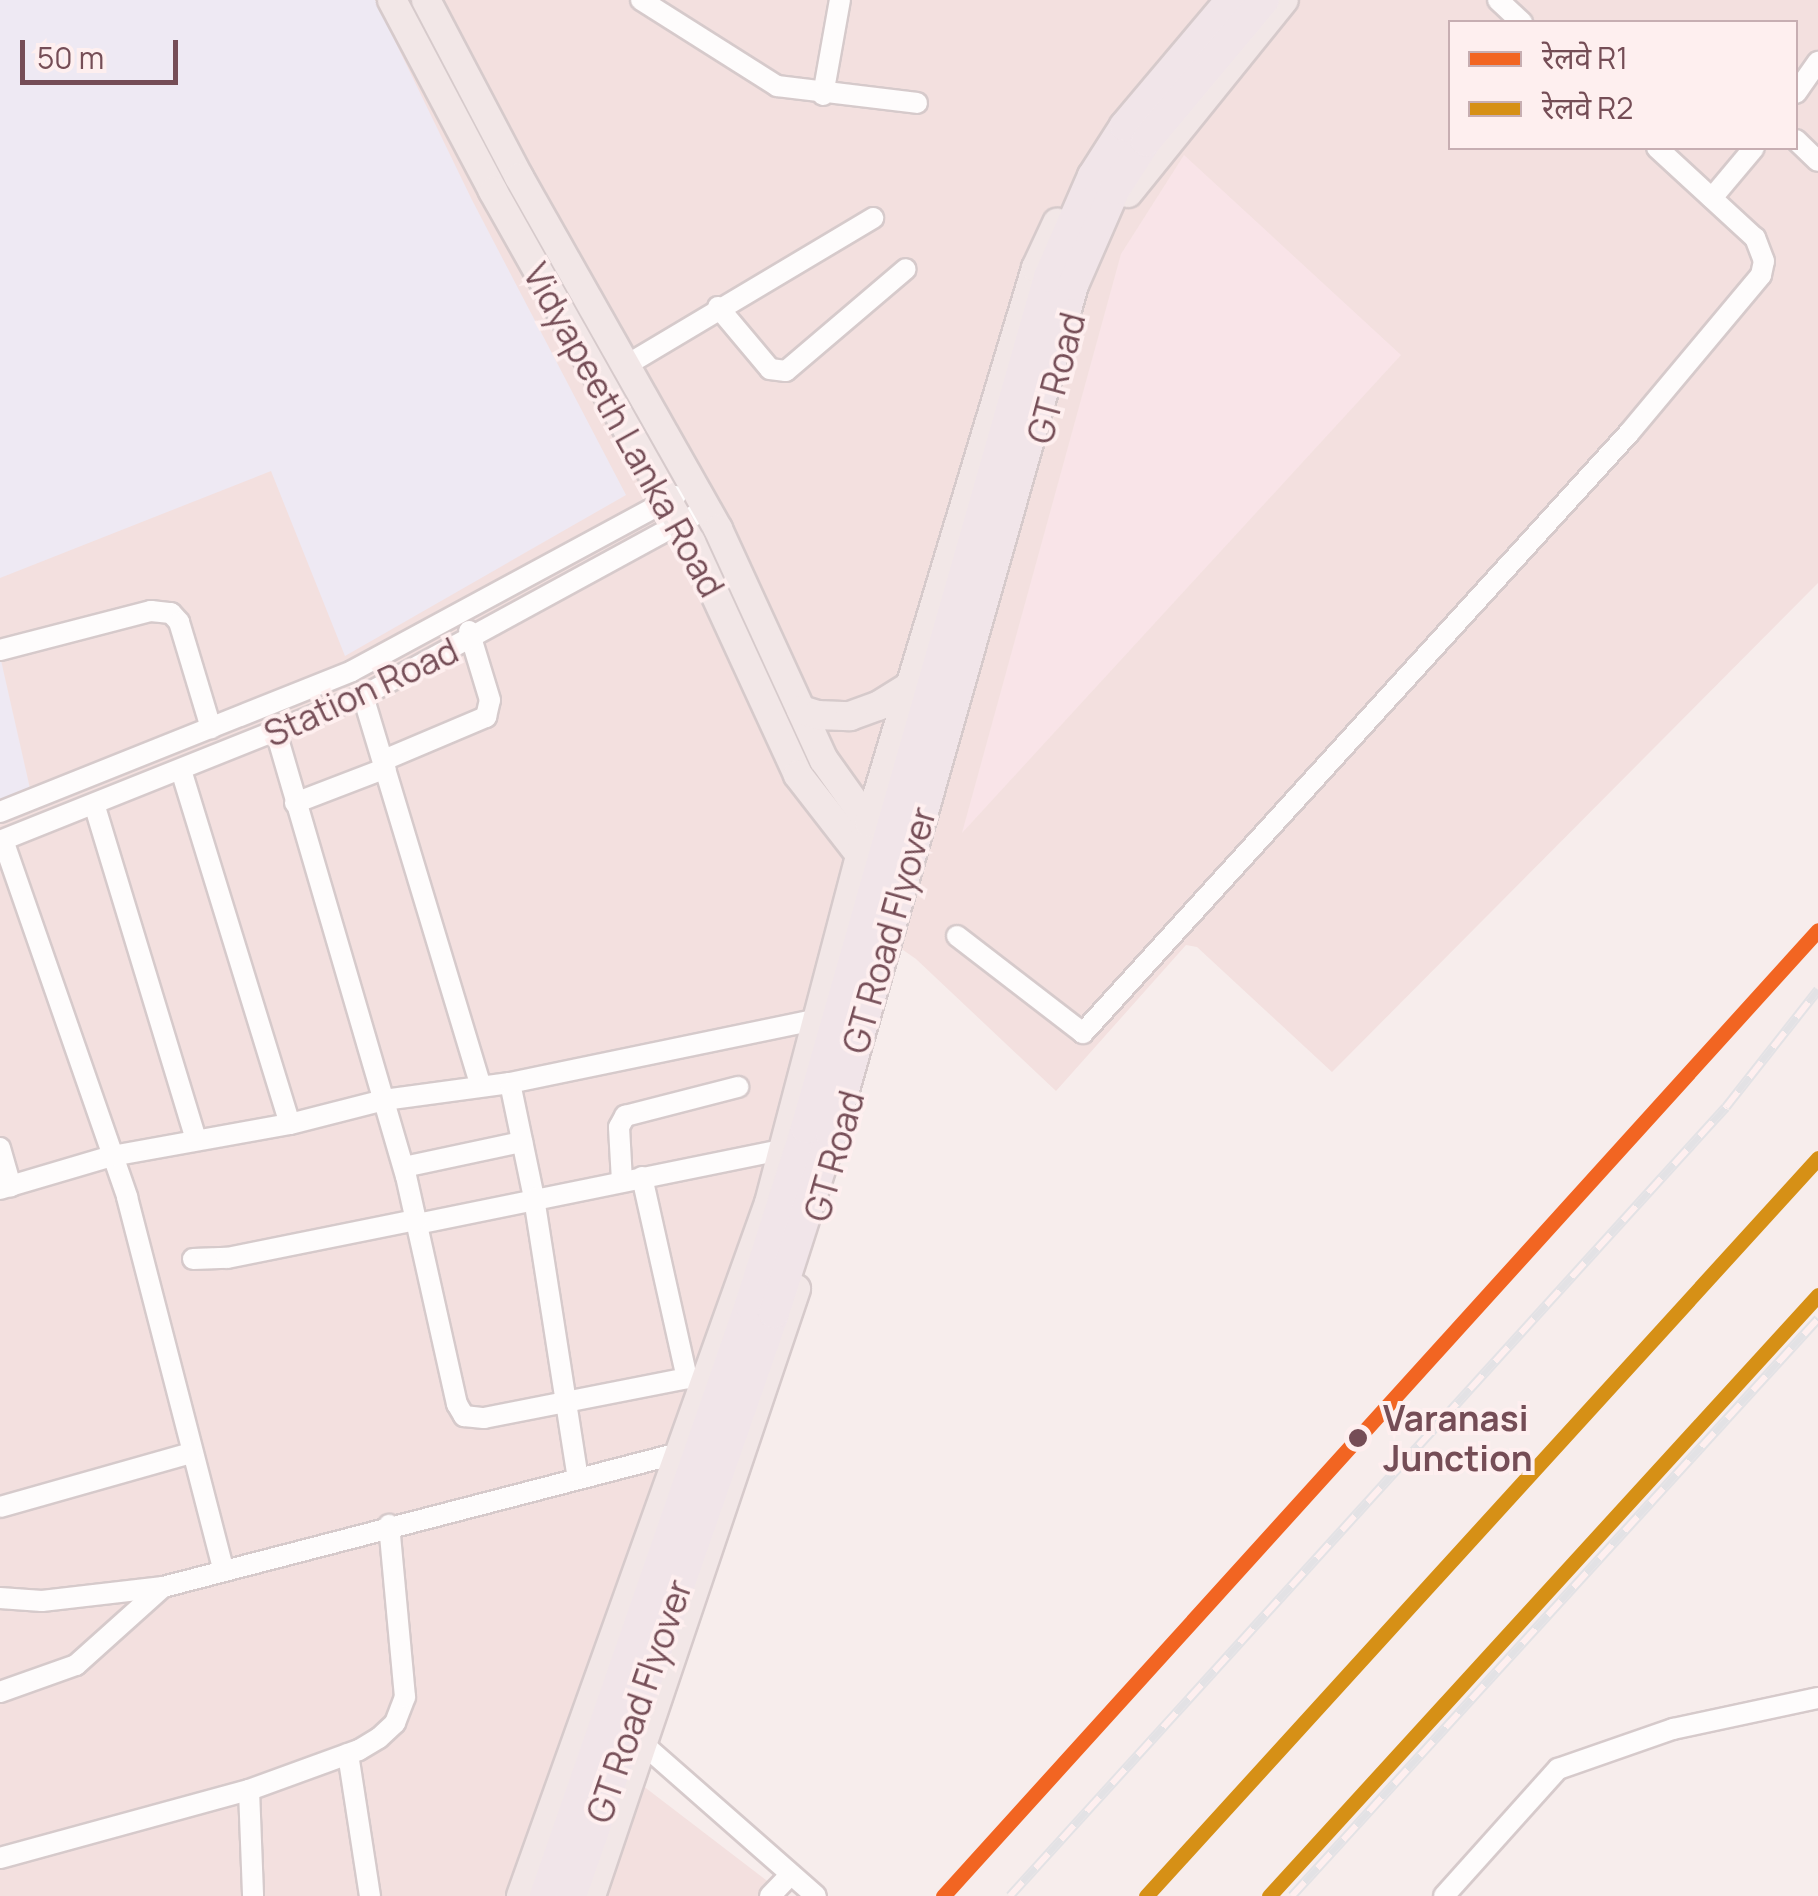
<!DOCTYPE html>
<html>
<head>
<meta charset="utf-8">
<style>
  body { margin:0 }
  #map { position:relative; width:1818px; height:1896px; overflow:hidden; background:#f7edec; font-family:Manrope,"Noto Sans Devanagari",sans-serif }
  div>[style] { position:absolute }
  .residential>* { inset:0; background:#f3e0df }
  .commercial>* { inset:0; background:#f9e4e8 }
  .education>* { inset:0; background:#eee9f3 }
  .roads { filter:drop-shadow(2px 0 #d6cacb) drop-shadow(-2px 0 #d6cacb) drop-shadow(0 2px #d6cacb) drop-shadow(0 -2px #d6cacb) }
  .minor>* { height:20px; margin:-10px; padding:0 10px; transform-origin:10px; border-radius:10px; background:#fefcfc }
  .major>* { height:28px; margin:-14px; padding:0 14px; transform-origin:14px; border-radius:14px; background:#f2e7e7 }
  .highway>* { height:30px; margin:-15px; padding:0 15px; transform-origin:15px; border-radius:15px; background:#f1e5e9 }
  .rail>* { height:10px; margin-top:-5px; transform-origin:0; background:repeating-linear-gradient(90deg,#feefef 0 19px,#e3e2e5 0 38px); box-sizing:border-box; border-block:2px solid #e3e2e5 }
  .rail-1>* { height:15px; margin:-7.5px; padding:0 7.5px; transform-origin:7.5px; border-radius:7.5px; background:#f26522 }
  .rail-2>* { height:15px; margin:-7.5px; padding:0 7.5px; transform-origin:7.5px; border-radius:7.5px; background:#d69016 }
  .dots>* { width:28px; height:28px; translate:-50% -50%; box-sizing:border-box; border:5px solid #feefef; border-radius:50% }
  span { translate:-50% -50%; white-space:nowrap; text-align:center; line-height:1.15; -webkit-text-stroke:8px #feefef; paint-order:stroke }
  .street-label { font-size:35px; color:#754d56 }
  .stop-label { font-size:35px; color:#754d56; font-weight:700 }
  .left { translate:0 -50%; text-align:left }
  .legend { position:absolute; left:1448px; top:20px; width:350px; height:130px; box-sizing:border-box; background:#feefef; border:2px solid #c7aeb2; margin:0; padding:12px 18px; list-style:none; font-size:30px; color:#754d56 }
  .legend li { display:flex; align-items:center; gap:20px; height:50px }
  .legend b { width:50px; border:2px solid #c7aeb2 }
  .scale { position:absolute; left:20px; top:40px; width:158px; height:45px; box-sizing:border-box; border:5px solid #754d56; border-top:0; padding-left:12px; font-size:30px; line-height:35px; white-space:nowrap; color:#754d56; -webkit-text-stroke:8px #feefef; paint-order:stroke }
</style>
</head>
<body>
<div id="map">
  <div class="residential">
    <i style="clip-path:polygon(evenodd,0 0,1818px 0,1818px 583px,1332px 1072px,1197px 947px,1186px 945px,1056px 1091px,916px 959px,847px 911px,587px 1743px,787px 1896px,0 1896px,0 0,1450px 22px,1796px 22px,1796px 148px,1450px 148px,1450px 22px)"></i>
  </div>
  <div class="commercial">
    <i style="clip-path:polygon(1184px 155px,1401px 355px,962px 833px,1121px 254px)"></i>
  </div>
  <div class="education">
    <i style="clip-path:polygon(0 0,375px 0,472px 200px,626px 495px,345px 656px,271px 471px,0 578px)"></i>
    <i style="clip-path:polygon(0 656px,31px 793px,0 805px)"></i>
  </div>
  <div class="roads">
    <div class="minor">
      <i style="left:641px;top:0;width:161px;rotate:32.3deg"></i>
      <i style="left:777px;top:86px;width:141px;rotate:6.9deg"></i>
      <i style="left:1498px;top:0;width:33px;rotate:43deg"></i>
      <i style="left:1796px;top:93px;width:38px;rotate:-55deg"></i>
      <i style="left:823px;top:95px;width:97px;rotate:-79.9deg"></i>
      <i style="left:1796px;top:140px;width:30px;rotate:44deg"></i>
      <i style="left:1712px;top:198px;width:65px;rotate:-50deg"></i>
      <i style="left:718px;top:307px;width:81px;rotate:50deg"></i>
      <i style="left:770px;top:369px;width:16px;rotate:7deg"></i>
      <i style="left:786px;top:371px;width:157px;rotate:-40.4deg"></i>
      <i style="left:625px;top:366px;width:289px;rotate:-30.8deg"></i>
      <i style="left:0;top:650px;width:156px;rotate:-14.5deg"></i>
      <i style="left:151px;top:611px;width:20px;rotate:6deg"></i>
      <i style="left:171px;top:613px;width:12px;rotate:48deg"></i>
      <i style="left:179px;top:622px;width:111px;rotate:73.2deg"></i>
      <i style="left:363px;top:696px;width:407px;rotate:73.2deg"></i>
      <i style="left:276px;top:732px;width:463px;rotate:73.7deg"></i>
      <i style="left:406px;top:1176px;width:234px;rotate:77.4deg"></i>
      <i style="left:457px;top:1404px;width:14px;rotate:60deg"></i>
      <i style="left:464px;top:1416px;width:20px;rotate:6deg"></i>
      <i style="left:484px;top:1418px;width:207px;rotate:-11.1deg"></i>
      <i style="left:687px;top:1378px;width:15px;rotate:11deg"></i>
      <i style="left:384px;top:760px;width:111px;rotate:-22.9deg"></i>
      <i style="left:486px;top:717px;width:17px;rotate:-77deg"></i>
      <i style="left:490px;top:700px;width:72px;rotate:-106.9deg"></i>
      <i style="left:181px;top:770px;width:370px;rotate:72.9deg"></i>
      <i style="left:295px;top:803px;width:97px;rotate:-21deg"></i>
      <i style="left:95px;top:807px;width:348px;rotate:73.1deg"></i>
      <i style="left:0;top:812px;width:379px;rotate:-21.8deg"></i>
      <i style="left:352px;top:671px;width:368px;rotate:-28.4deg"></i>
      <i style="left:3px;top:840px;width:378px;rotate:70.8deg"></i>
      <i style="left:127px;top:1197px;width:383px;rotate:75.5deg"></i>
      <i style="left:0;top:841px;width:391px;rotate:-21.8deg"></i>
      <i style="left:363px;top:696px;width:391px;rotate:-28.6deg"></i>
      <i style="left:957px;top:936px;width:159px;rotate:37.6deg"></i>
      <i style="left:1083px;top:1033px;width:811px;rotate:-47.7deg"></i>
      <i style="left:1629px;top:433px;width:206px;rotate:-50.1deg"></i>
      <i style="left:1761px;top:275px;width:14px;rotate:-78deg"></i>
      <i style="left:1764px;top:261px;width:25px;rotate:-111deg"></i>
      <i style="left:1755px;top:238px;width:133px;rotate:-137.4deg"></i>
      <i style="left:510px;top:1083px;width:117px;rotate:78.2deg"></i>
      <i style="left:534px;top:1198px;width:283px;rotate:81.1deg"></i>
      <i style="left:0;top:1148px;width:40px;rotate:74deg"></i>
      <i style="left:404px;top:1167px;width:121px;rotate:-12deg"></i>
      <i style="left:642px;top:1177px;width:206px;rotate:77.4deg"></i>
      <i style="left:622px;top:1181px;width:54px;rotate:-93.2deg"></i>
      <i style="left:619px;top:1127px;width:13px;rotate:-61deg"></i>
      <i style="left:625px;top:1116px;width:117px;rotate:-14.4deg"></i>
      <i style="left:0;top:1189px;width:117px;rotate:-16.4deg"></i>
      <i style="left:112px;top:1156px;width:181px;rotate:-10.2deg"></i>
      <i style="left:290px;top:1124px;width:97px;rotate:-14.3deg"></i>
      <i style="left:384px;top:1100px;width:127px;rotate:-7.7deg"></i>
      <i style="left:510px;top:1083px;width:316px;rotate:-11.7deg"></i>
      <i style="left:417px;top:1224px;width:375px;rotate:-11.5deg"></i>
      <i style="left:193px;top:1259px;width:34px;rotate:-2deg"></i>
      <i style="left:227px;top:1258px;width:193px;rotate:-11.4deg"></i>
      <i style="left:0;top:1507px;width:198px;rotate:-15.8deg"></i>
      <i style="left:0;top:1598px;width:42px;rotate:4.1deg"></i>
      <i style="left:42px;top:1601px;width:122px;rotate:-6.6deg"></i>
      <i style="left:163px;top:1587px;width:533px;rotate:-14.56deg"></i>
      <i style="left:0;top:1692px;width:81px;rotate:-19.6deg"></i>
      <i style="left:76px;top:1665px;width:117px;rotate:-41.9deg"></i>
      <i style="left:643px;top:1744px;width:230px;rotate:41.3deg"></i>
      <i style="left:348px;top:1754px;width:144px;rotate:81.2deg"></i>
      <i style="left:249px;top:1790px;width:106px;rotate:87.8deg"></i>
      <i style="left:0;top:1858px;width:258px;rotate:-15.3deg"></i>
      <i style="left:249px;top:1790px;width:117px;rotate:-20deg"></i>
      <i style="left:359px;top:1750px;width:23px;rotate:-31deg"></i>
      <i style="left:379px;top:1738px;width:22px;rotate:-43deg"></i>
      <i style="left:395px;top:1723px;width:28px;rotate:-69deg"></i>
      <i style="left:405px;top:1697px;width:173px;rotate:-95.3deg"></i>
      <i style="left:770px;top:1896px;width:30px;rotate:-46deg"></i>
      <i style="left:1444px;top:1896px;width:171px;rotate:-48.1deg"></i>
      <i style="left:1558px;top:1769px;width:122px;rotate:-19.2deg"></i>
      <i style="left:1673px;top:1729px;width:148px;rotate:-12.1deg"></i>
    </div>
    <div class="major">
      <i style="left:392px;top:0;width:216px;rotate:62.1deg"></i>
      <i style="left:493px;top:191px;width:403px;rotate:60.6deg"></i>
      <i style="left:691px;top:542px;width:256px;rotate:65.3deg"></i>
      <i style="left:798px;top:775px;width:103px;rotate:52.1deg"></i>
      <i style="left:426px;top:0;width:200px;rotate:62.3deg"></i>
      <i style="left:519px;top:177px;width:404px;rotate:60.5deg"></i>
      <i style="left:718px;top:529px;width:254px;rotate:65.4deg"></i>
      <i style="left:824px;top:760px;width:77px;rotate:54.5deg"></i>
      <i style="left:1128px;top:193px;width:248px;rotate:-51.1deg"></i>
      <i style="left:801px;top:710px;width:17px;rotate:17deg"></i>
      <i style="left:817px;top:715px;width:33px;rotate:2deg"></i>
      <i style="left:850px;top:716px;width:30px;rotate:-20deg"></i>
      <i style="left:878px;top:706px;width:44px;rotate:-31.9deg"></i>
      <i style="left:521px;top:1896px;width:736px;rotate:-70.31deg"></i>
      <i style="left:769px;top:1203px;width:393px;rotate:-75.3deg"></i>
      <i style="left:869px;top:823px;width:580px;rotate:-73.25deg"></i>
      <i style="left:1036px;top:268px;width:50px;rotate:-65deg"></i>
      <i style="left:591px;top:1896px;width:641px;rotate:-71.34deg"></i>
    </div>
    <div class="highway">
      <i style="left:545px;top:1896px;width:626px;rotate:-70.87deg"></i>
      <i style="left:750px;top:1305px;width:186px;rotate:-72.4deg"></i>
      <i style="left:806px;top:1128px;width:885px;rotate:-74.06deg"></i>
      <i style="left:1049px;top:277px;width:110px;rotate:-66.5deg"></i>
      <i style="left:1093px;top:176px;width:59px;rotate:-57.4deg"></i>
      <i style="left:1125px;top:126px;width:165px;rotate:-49.9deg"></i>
      <i style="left:571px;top:1896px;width:617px;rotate:-70.8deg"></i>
      <i style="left:774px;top:1313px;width:187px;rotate:-72.2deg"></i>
      <i style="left:831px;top:1135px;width:884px;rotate:-74.11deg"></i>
      <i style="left:1073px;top:285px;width:105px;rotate:-66.4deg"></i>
      <i style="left:1115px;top:189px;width:57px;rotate:-57.1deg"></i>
      <i style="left:1146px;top:141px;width:184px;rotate:-50.1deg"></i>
    </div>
  </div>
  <div class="rail">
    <i style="left:943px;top:1896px;width:1303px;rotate:-47.83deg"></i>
    <i style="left:1010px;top:1896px;width:1065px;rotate:-47.78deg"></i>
    <i style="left:1726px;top:1107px;width:149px;rotate:-51.8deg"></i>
    <i style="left:1292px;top:1896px;width:781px;rotate:-47.65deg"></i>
  </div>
  <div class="rail-1">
    <i style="left:943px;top:1896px;width:1303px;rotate:-47.83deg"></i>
  </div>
  <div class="rail-2">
    <i style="left:1146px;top:1896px;width:998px;rotate:-47.68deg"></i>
    <i style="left:1269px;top:1896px;width:814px;rotate:-47.59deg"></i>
  </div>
  <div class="dots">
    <i style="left:1358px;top:1438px;background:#754d56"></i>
  </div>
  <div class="street-label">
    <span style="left:1056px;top:378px;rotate:-75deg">GT Road</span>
    <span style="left:624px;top:430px;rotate:61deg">Vidyapeeth Lanka Road</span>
    <span style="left:361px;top:692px;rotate:-25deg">Station Road</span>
    <span style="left:889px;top:930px;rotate:-74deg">GT Road Flyover</span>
    <span style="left:834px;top:1156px;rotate:-74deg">GT Road</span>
    <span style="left:639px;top:1701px;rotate:-71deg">GT Road Flyover</span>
  </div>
  <div class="stop-label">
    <span class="left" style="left:1383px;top:1438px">Varanasi<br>Junction</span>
  </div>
  <ul class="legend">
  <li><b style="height:12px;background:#f26522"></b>रेलवे R1</li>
  <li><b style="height:12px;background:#d69016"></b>रेलवे R2</li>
  </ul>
  <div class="scale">50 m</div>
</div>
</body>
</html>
